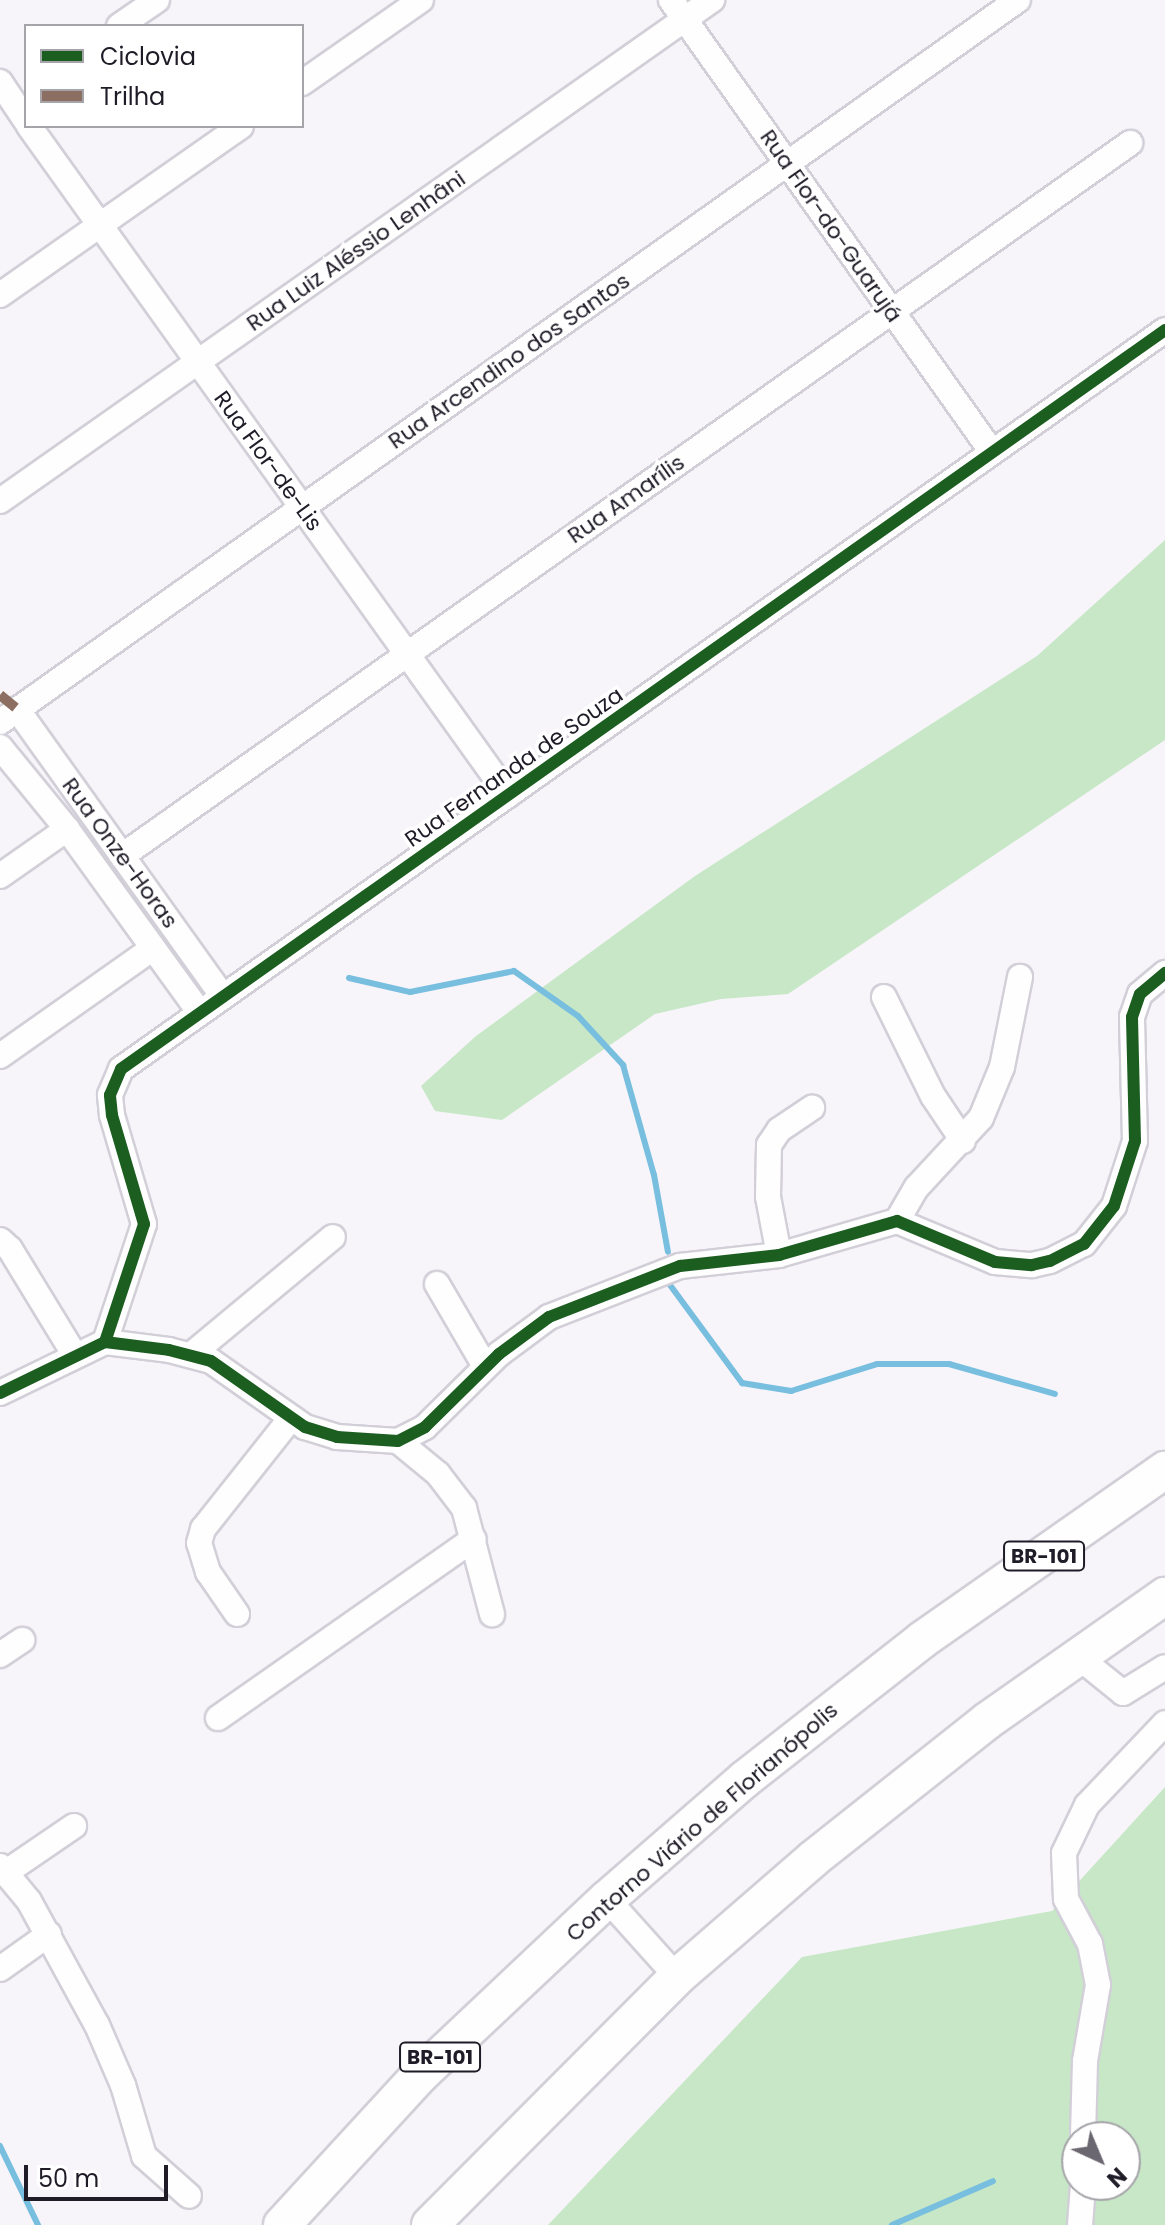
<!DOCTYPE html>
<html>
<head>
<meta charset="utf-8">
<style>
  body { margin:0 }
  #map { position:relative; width:1165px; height:2225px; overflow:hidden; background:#f7f5fa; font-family:Poppins,sans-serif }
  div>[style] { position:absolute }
  .green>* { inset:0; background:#c7e7c7 }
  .stream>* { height:6px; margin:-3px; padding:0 3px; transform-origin:3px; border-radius:3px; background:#78bedf }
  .roads { filter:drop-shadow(2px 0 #d2cfd8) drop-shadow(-2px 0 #d2cfd8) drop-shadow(0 2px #d2cfd8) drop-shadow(0 -2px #d2cfd8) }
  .minor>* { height:24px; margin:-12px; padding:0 12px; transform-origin:12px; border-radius:12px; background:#fefefe }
  .highway>* { height:36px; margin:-18px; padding:0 18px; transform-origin:18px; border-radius:18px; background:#fefefe }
  .quiet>* { height:10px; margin-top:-5px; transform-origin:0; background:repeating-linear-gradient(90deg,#8d6e63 0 20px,transparent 0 30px) }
  .cycleway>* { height:12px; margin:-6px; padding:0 6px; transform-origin:6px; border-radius:6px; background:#1b5e20 }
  span { translate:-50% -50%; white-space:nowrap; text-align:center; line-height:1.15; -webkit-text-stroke:7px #fff; paint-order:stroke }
  .shield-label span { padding:2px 6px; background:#fff; border:2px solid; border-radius:6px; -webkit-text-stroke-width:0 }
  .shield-label { font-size:20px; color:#1f1b27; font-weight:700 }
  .street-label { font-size:22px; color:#1f1b27 }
  .legend { position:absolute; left:24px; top:24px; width:280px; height:104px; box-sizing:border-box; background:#fff; border:2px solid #a5a4a9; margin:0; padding:10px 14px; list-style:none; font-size:24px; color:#1f1b27 }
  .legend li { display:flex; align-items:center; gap:16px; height:40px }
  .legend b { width:40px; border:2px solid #a5a4a9 }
  .north { position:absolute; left:1061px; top:2121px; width:80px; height:80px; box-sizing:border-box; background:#fff; border:2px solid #a5a4a9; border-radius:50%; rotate:136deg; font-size:22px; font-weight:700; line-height:32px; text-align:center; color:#1f1b27 }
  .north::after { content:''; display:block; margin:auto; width:28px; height:36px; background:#6b6771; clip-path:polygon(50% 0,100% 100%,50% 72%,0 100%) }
  .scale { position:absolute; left:24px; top:2165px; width:144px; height:36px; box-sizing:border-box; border:4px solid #1f1b27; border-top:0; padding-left:10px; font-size:24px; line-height:28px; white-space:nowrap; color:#1f1b27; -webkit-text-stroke:6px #fff; paint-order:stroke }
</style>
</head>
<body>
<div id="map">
  <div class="green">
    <i style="clip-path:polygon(1165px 540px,1165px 740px,788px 994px,721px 999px,655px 1014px,502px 1120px,435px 1111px,421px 1086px,476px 1036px,695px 876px,1037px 656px)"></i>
    <i style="clip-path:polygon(evenodd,1165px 1787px,1165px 2225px,548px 2225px,802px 1957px,1052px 1911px,1165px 1787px,1077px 2137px,1125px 2137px,1125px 2185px,1077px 2185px,1077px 2137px)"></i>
  </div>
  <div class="stream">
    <i style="left:349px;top:978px;width:63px;rotate:12.9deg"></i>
    <i style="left:410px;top:992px;width:106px;rotate:-11.4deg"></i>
    <i style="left:514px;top:971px;width:78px;rotate:35.1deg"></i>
    <i style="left:578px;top:1016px;width:67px;rotate:47.4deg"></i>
    <i style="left:623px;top:1065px;width:114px;rotate:74.3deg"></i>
    <i style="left:654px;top:1175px;width:78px;rotate:79.7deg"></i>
    <i style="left:670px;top:1285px;width:122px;rotate:53.7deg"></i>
    <i style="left:742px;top:1383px;width:50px;rotate:9.3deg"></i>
    <i style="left:791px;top:1391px;width:90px;rotate:-17.4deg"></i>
    <i style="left:877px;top:1364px;width:72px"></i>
    <i style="left:949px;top:1364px;width:110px;rotate:15.8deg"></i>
    <i style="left:0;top:2146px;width:88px;rotate:64.3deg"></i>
    <i style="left:892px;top:2225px;width:110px;rotate:-23.5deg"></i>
  </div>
  <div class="roads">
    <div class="minor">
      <i style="left:671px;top:0;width:554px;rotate:54.62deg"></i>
      <i style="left:119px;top:26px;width:46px;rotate:-34.4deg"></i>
      <i style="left:0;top:82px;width:47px;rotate:56.3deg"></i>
      <i style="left:302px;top:83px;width:145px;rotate:-34.9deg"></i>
      <i style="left:29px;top:126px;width:823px;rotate:54.4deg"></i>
      <i style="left:0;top:295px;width:294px;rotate:-35deg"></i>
      <i style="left:0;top:501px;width:871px;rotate:-35.13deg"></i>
      <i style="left:17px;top:709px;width:354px;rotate:54.4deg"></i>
      <i style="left:0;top:722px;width:1248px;rotate:-35.35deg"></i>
      <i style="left:0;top:747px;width:106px;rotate:50.7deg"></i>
      <i style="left:67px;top:829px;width:227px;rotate:54.1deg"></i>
      <i style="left:122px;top:856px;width:1235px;rotate:-35.27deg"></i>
      <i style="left:0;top:876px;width:82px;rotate:-35deg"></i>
      <i style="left:884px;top:997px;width:110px;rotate:63.7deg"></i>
      <i style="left:933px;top:1096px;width:54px;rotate:56.3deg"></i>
      <i style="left:0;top:1056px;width:187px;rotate:-35.2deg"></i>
      <i style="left:897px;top:1221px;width:39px;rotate:-60deg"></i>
      <i style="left:917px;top:1187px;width:94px;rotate:-47.2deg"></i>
      <i style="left:981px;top:1118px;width:55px;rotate:-67.6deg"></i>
      <i style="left:1002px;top:1067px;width:92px;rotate:-78.7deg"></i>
      <i style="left:0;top:1240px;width:13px;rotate:42deg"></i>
      <i style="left:10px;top:1249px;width:123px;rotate:58.6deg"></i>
      <i style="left:779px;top:1255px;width:59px;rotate:-100.7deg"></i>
      <i style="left:768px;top:1197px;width:52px;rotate:-88.9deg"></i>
      <i style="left:769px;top:1145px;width:18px;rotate:-56deg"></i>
      <i style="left:779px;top:1130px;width:40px;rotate:-34deg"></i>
      <i style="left:437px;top:1284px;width:95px;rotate:59.7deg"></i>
      <i style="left:105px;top:1342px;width:124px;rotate:-71.7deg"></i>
      <i style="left:144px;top:1224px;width:114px;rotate:-106.4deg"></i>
      <i style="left:112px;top:1115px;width:20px;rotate:-96deg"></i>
      <i style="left:110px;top:1095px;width:28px;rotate:-67deg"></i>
      <i style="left:121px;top:1069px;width:1279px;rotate:-35.29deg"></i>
      <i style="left:192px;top:1354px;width:183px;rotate:-39.7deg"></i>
      <i style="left:0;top:1393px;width:117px;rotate:-25.9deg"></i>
      <i style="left:105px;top:1342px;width:64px;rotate:7.1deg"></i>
      <i style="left:169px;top:1350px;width:43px;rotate:14.7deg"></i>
      <i style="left:211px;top:1361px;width:115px;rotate:35.1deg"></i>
      <i style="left:305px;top:1427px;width:34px;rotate:17deg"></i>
      <i style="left:337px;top:1437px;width:61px;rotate:3.8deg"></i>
      <i style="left:398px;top:1441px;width:30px;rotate:-27deg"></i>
      <i style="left:425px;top:1427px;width:104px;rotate:-44.6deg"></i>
      <i style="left:499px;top:1354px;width:62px;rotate:-36.5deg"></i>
      <i style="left:549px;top:1317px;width:141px;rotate:-21.3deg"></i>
      <i style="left:680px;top:1266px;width:100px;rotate:-6.3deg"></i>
      <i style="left:779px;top:1255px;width:123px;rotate:-16.1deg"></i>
      <i style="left:897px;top:1221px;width:106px;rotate:22.7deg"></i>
      <i style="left:995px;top:1262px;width:37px;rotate:5deg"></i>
      <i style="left:1032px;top:1265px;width:18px;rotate:-13deg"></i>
      <i style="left:1050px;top:1261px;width:38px;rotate:-27deg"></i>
      <i style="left:1084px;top:1244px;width:48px;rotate:-51.7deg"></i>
      <i style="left:1114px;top:1206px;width:68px;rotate:-72.1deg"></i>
      <i style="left:1135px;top:1141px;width:124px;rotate:-91.4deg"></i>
      <i style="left:1132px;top:1017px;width:24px;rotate:-71deg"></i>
      <i style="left:1140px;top:994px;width:33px;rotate:-40deg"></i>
      <i style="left:398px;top:1441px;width:52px;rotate:39.5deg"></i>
      <i style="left:438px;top:1474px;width:43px;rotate:52.6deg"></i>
      <i style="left:464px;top:1508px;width:110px;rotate:75.2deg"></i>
      <i style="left:237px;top:1614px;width:51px;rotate:-124.6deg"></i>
      <i style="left:208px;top:1572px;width:30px;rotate:-107deg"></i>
      <i style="left:199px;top:1543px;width:15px;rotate:-74deg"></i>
      <i style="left:203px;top:1529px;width:142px;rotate:-51.6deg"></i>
      <i style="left:0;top:1655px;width:27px;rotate:-34deg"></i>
      <i style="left:1077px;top:1656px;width:59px;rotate:38.8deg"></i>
      <i style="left:1123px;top:1693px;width:49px;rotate:-31.8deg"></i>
      <i style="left:218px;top:1718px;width:312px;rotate:-35deg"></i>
      <i style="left:0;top:1866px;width:45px;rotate:50.4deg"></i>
      <i style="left:29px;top:1901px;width:141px;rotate:61.3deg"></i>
      <i style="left:97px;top:2025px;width:65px;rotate:66.6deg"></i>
      <i style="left:123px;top:2085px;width:74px;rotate:73.5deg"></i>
      <i style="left:144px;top:2156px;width:60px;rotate:41.6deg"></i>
      <i style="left:8px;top:1871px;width:80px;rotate:-34.3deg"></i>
      <i style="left:607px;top:1899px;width:105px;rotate:48.1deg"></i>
      <i style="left:0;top:1969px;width:60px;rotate:-35.5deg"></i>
      <i style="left:1083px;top:2137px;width:76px;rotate:-88.5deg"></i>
      <i style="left:1085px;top:2061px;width:77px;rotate:-80.3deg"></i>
      <i style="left:1098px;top:1985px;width:42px;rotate:-101deg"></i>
      <i style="left:1090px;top:1944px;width:51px;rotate:-118.1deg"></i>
      <i style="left:1066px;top:1899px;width:46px;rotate:-92.5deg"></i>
      <i style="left:1064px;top:1853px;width:53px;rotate:-64.4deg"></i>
      <i style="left:1087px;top:1805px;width:113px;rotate:-46.4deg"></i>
      <i style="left:1080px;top:2225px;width:40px;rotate:-85.7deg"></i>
    </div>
    <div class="highway">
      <i style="left:282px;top:2225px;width:202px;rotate:-47.4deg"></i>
      <i style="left:419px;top:2076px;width:258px;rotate:-43.3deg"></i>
      <i style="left:607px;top:1899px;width:183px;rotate:-41deg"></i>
      <i style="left:745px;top:1779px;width:225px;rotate:-38.1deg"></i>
      <i style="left:922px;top:1640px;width:297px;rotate:-35deg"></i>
      <i style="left:430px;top:2225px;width:350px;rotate:-45.1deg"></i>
      <i style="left:677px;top:1977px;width:180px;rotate:-40.9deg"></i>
      <i style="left:813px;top:1859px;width:222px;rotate:-38.4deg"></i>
      <i style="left:987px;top:1721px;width:218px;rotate:-35.1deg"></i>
    </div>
  </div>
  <div class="quiet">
    <i style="left:0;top:695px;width:22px;rotate:39deg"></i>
  </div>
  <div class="cycleway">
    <i style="left:105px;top:1342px;width:124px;rotate:-71.7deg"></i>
    <i style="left:144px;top:1224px;width:114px;rotate:-106.4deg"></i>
    <i style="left:112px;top:1115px;width:20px;rotate:-96deg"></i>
    <i style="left:110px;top:1095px;width:28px;rotate:-67deg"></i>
    <i style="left:121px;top:1069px;width:1279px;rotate:-35.29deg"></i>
    <i style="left:0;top:1393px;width:117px;rotate:-25.9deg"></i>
    <i style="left:105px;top:1342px;width:64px;rotate:7.1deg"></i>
    <i style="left:169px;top:1350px;width:43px;rotate:14.7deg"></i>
    <i style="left:211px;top:1361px;width:115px;rotate:35.1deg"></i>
    <i style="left:305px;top:1427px;width:34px;rotate:17deg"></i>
    <i style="left:337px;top:1437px;width:61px;rotate:3.8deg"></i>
    <i style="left:398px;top:1441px;width:30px;rotate:-27deg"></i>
    <i style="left:425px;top:1427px;width:104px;rotate:-44.6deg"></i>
    <i style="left:499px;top:1354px;width:62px;rotate:-36.5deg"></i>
    <i style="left:549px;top:1317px;width:141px;rotate:-21.3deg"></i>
    <i style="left:680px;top:1266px;width:100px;rotate:-6.3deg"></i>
    <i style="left:779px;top:1255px;width:123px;rotate:-16.1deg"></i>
    <i style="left:897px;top:1221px;width:106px;rotate:22.7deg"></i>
    <i style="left:995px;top:1262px;width:37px;rotate:5deg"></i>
    <i style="left:1032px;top:1265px;width:18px;rotate:-13deg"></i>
    <i style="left:1050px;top:1261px;width:38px;rotate:-27deg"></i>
    <i style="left:1084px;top:1244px;width:48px;rotate:-51.7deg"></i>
    <i style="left:1114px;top:1206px;width:68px;rotate:-72.1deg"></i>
    <i style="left:1135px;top:1141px;width:124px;rotate:-91.4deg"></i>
    <i style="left:1132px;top:1017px;width:24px;rotate:-71deg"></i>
    <i style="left:1140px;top:994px;width:33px;rotate:-40deg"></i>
  </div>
  <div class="shield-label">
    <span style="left:1044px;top:1556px">BR-101</span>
    <span style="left:440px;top:2057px">BR-101</span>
  </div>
  <div class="street-label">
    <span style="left:831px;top:226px;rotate:55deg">Rua Flor-do-Guarujá</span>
    <span style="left:356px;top:251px;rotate:-35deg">Rua Luiz Aléssio Lenhâni</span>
    <span style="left:509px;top:361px;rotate:-35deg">Rua Arcendino dos Santos</span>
    <span style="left:268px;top:461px;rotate:54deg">Rua Flor-de-Lis</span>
    <span style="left:626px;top:499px;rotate:-35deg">Rua Amarílis</span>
    <span style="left:514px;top:767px;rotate:-35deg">Rua Fernanda de Souza</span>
    <span style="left:120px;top:853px;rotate:54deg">Rua Onze-Horas</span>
    <span style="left:702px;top:1822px;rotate:-41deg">Contorno Viário de Florianópolis</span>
  </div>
  <ul class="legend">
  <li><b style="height:10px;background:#1b5e20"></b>Ciclovia</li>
  <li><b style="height:10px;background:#8d6e63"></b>Trilha</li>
  </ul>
  <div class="north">N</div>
  <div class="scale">50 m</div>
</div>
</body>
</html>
